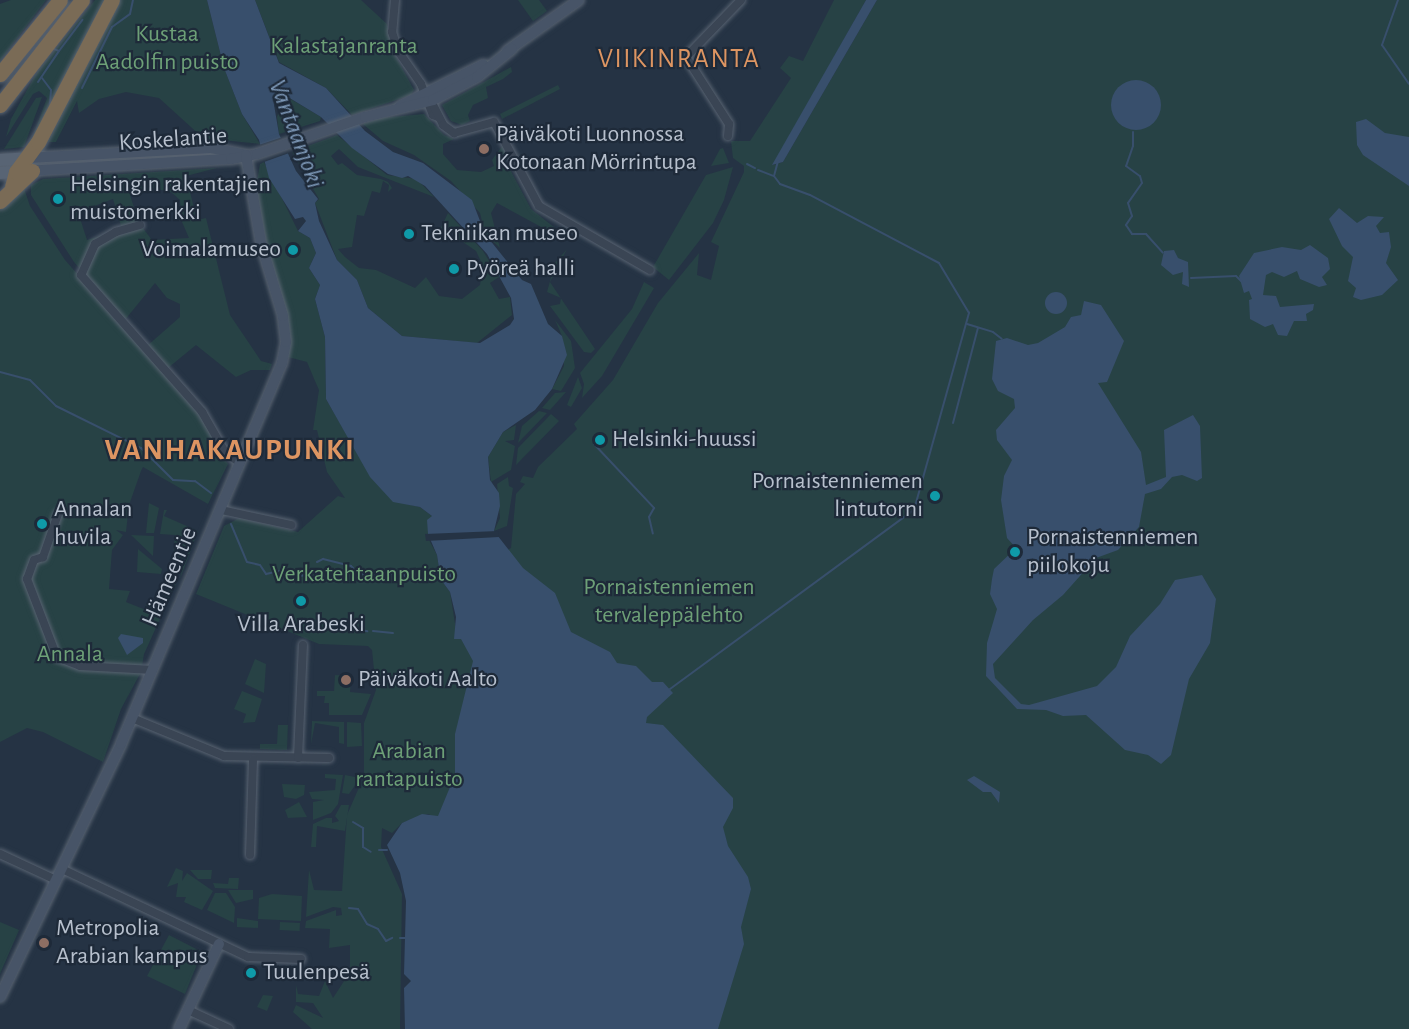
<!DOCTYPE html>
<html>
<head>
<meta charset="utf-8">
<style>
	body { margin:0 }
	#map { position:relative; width:1409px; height:1029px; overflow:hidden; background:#253344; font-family:"Alegreya Sans",sans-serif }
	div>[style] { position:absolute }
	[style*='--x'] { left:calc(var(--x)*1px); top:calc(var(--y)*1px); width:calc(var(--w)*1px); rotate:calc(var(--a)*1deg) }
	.green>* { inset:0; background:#274245; transform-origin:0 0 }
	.water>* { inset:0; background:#384f6c }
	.round { border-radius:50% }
	.pier>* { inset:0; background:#253344 }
	.stream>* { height:2px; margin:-1px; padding:0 1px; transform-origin:1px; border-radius:1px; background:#384f6c }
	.roads { filter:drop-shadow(0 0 2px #586371) drop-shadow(0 0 2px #586371) }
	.street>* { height:8px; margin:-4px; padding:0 4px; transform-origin:4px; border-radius:4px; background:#3a4554 }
	.secondary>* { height:10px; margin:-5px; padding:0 5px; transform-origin:5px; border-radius:5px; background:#475467 }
	.primary>* { height:12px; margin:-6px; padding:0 6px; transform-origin:6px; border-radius:6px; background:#586474 }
	.highway>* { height:15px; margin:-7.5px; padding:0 7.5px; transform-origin:7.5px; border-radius:7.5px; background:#7a6b56 }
	.dots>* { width:16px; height:16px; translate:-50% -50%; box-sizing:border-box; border:3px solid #1e2a39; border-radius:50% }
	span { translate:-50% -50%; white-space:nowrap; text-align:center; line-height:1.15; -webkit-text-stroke:4.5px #1e2a39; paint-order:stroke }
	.park-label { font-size:24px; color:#6da077 }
	.poi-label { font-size:24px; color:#b7c0cd }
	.left { translate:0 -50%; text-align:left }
	.right { translate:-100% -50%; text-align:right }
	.street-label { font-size:24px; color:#b7c0cd }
	.water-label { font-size:26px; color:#7c97b6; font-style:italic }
	.quarter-label { font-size:27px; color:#dd9562; letter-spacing:1.5px }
	.district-label { font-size:30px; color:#dd9562; font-weight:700; letter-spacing:1.5px }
</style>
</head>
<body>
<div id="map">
	<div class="green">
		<i style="clip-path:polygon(11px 0,46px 0,0 61px,0 4px)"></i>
		<i style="clip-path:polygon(95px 0,105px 0,31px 141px,47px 98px,39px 91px,33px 94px,6px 137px,11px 119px,37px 72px)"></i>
		<i style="clip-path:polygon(118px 0,207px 0,224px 68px,242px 114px,260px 144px,203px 138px,159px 98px,126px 92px,99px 99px,79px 113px,77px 101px,56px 142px,48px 142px)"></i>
		<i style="clip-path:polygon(255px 0,361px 0,387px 24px,393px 51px,414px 90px,411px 95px,352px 115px,326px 88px,279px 62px)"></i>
		<i style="clip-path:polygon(518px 0,539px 0,547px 11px,533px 21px)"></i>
		<i style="clip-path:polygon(834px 0,866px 0,773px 165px,783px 162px,877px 0,1409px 0,1409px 1029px,707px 1029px,607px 683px,504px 552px,511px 548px,516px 494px,525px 484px,520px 482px,523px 476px,533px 478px,538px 467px,577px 429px,574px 424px,613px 380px,658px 303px,699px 253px,697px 275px,711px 280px,719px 246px,711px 242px,744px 172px,744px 166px,733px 158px,731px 141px,750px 141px,791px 78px,780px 68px,789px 56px,803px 61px)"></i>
		<i style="clip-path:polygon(511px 67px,512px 72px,503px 79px,486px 87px,488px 98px,473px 105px,468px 115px,470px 121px,462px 125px,451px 121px,442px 105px)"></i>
		<i style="clip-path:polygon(558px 85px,560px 89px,502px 119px,500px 114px)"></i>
		<i style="clip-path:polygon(42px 97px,24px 147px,4px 149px,36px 98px)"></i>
		<i style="clip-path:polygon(289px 98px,321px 117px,320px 121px,279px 134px,277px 117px,280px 110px,290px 109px)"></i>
		<i style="clip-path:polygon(424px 114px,444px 135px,454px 139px,443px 144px,443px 154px,457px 170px,481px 172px,494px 166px,492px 160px,503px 145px,509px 158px,505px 160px,531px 209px,564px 235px,556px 235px,497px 203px,491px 213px,500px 248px,485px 234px,480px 213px,451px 181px,414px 155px,383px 141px,363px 124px,380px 118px)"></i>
		<i style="clip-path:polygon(337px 135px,387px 175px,417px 179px,434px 197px,358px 167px,339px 149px,331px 156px,338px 165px,342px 163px,357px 175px,381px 179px,388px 182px,392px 188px,388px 192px,389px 185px,383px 181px,380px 193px,372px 191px,364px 216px,357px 215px,352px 247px,338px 249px,345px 257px,359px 268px,376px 270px,415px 288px,426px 277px,439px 296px,462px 299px,480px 285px,483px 266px,476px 251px,457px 238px,452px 226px,442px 237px,436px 238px,448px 213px,483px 251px,499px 277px,490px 283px,499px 299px,510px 297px,512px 315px,477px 343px,402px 336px,368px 308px,357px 280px,337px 260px,315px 203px,319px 199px,292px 152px)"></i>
		<i style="clip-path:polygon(723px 148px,729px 163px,711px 166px,720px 149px)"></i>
		<i style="clip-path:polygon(264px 162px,298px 231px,310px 238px,316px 253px,309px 268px,320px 285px,315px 299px,325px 337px,326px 399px,371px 477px,393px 501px,420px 507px,432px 516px,429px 540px,437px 555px,439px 568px,436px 573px,450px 592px,456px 630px,476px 655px,486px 688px,441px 820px,428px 814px,402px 823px,392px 833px,382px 828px,381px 847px,402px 894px,400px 1029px,312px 1029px,293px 1012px,296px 1005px,323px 1018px,313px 1003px,296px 1002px,296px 985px,298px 994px,319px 996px,325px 981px,333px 998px,350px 972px,350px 945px,329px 948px,330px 929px,305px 928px,306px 921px,336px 910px,336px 916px,342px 915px,341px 908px,333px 907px,306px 917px,309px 870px,314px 890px,342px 891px,347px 815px,364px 776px,364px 723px,376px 690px,372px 650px,368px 646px,319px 644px,196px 594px,224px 526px,239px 518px,298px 532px,338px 496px,345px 498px,327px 472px,317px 430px,313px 430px,319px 390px,315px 381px,307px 362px,288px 357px,287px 314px,268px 250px,256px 187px,260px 164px)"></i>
		<i style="clip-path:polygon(733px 167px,724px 200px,713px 223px,669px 280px,653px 267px,706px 175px)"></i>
		<i style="clip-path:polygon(evenodd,217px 168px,186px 176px,197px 220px,206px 218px,230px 315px,261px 361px,272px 364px,270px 370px,251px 370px,236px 377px,196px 345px,168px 368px,147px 346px,180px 317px,180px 304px,167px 298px,155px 283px,124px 321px,74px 262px,31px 195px,31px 185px,43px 179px,217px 168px,152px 188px,171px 192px,180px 200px,182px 222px,189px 238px,152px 240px,139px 223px,130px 195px,152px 188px,217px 168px,113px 199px,122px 229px,87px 240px,78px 212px,113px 199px)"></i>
		<i style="clip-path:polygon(23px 185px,30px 206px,65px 260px,199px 411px,218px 445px,216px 448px,228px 464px,208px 504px,143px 467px,141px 471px,129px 505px,126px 532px,116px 530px,123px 535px,112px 550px,109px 589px,130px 591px,126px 602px,146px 610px,146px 604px,157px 605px,158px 594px,165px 596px,171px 581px,176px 584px,144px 654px,141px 672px,121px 709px,103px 762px,43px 732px,27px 728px,0 742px,0 209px)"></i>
		<i style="clip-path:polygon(567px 249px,550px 282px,595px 349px,591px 353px,584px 352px,550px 306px,560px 304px,561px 298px,547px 292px,555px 263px)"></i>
		<i style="clip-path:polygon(644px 282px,654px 288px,602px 376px,582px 398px,584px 384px,580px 373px,632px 309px)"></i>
		<i style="clip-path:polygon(555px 320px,571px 341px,575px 368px,561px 391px,552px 389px,564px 366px,562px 336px)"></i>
		<i style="clip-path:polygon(578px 377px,582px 388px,571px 407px,567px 405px)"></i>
		<i style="clip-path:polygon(566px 392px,550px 410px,542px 408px,555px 393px)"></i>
		<i style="clip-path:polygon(539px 411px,547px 413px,518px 443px,522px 426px)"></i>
		<i style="clip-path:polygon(551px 414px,559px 421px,516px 465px,518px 448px)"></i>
		<i style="clip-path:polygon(516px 425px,514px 440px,505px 441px,515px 446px,511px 470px,491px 482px,488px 457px,503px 432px)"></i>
		<i style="clip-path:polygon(508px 477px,509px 486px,513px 488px,507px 526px,494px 531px,500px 518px,497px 484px)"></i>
		<i style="clip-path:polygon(149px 503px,159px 508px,154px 533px,146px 533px)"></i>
		<i style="clip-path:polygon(164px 510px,167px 510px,164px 516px,198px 531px,180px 579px,183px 565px,173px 560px,175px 535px,160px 534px)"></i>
		<i style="clip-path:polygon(131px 535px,154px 536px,153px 556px)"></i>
		<i style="clip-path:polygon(138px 549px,162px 569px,161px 574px,137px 572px)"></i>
		<i style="clip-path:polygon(255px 659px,266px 664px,264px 693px,245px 684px)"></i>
		<i style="clip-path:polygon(335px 675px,351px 676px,350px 692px,371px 694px,362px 715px,329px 715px,329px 703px,324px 703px,325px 696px,317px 696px,317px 691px,334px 691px)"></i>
		<i style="clip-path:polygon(242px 691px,262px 699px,255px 722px,243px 723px,246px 714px,234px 709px)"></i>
		<i style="clip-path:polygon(312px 721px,344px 722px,344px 744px,339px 743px,339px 727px,315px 723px,311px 744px)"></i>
		<i style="clip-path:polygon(347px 722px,361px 723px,362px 746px,347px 747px)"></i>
		<i style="clip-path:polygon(278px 725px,288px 725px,287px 750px,260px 749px,260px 744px,277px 744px)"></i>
		<i style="clip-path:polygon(325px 774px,343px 775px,338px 804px,331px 813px,313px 820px,313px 802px,324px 800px,312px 799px,309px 792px,335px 790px,336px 779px,325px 778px)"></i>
		<i style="clip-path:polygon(345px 775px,360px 778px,349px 794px,342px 793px)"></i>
		<i style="clip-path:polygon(282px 784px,305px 785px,304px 795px,296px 799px,284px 797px)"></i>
		<i style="clip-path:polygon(299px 802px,307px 817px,288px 818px,285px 810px)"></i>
		<i style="clip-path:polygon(341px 805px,349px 805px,345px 831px,317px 826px,316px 847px,311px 847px,313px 824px,326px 818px,332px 818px,332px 823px,339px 821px,335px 816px)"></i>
		<i style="clip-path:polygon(176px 868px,183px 871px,182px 881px,187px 873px,213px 891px,202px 910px,184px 902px,186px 897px,176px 897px,178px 883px,167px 887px)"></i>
		<i style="clip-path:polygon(190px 870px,212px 870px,211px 879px,198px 879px)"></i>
		<i style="clip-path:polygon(229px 878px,239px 878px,238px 889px,215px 888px,213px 883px,228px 884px)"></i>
		<i style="clip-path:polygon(228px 890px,253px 890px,253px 899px,236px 903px)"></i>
		<i style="clip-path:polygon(215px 893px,226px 893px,235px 907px,234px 923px,207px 910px)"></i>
		<i style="clip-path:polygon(272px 894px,302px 896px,301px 921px,258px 919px,259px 898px)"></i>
		<i style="clip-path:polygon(237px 918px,258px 921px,258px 928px,237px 927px)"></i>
		<i style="clip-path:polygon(0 922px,19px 930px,0 974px)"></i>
		<i style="left:280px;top:922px;width:20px;height:8px;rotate:3deg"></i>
		<i style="clip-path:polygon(169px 935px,202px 952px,185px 994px,147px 976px)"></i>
		<i style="clip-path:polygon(263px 995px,273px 996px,267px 1011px,257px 1007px)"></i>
	</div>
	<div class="water">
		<i style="clip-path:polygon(evenodd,207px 0,255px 0,279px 63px,326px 88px,365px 131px,393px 152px,423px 163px,472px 200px,485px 234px,522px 280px,531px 284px,548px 324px,562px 336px,567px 355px,552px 389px,535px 410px,503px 432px,488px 457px,490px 480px,499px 493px,500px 506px,494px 531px,523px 568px,555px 593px,571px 632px,610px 652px,617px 663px,636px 666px,652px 682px,663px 682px,673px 693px,647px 717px,646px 723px,663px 725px,733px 798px,733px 808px,723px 827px,728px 846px,748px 877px,751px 889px,741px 927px,744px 944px,718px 1029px,405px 1029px,404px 988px,411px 981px,404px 974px,406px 901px,400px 873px,387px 845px,402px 823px,422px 814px,438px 816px,455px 775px,455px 734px,473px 661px,461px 639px,454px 639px,456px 617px,450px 592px,436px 573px,439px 568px,437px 555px,428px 534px,427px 520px,432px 516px,420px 507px,393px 502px,370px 477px,326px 399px,325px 337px,315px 299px,320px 285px,309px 268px,316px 253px,310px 238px,298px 231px,306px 221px,303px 217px,295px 219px,269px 178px,259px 140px,242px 114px,224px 68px,207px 0,278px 91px,321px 117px,352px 148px,388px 174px,402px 178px,408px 176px,425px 186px,487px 254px,511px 298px,514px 319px,510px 325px,480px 343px,402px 336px,368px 308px,357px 280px,337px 260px,319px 221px,315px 203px,318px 199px,296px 171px,279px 134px,273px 99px,278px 91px)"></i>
		<i style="clip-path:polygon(866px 0,877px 0,783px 162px,772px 165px)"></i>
		<i class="round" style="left:1111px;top:80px;width:50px;height:50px"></i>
		<i style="clip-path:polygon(1366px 119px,1385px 133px,1409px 137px,1409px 186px,1363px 155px,1357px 145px,1356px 122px)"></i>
		<i style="clip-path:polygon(1339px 208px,1357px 223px,1368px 216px,1384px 217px,1376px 226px,1380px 233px,1389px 232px,1391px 247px,1386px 263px,1398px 280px,1382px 295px,1361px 300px,1353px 297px,1356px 288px,1348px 281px,1353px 257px,1342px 246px,1329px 219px)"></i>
		<i style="clip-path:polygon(1310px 245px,1328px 258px,1330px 269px,1322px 277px,1327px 285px,1319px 287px,1300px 279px,1297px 271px,1284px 277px,1272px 272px,1266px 275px,1263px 295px,1276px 296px,1280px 307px,1314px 304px,1313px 310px,1306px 314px,1307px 321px,1294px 321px,1287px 336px,1278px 335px,1273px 324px,1265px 327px,1250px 319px,1249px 300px,1252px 299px,1249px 291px,1244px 293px,1239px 276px,1254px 253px,1282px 247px,1301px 250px)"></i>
		<i style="clip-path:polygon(1174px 250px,1178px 258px,1188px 262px,1189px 287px,1182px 284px,1183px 272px,1173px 275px,1161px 265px,1164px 251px)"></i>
		<i class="round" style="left:1045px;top:292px;width:22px;height:22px"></i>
		<i style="clip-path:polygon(1084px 301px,1101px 305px,1124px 341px,1107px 382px,1098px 383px,1141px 452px,1146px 485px,1166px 477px,1164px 430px,1193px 415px,1200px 426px,1202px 478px,1197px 481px,1182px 475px,1172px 477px,1161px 489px,1145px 494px,1139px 527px,1118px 550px,1096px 558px,1063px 595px,1033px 620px,993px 664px,995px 678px,1021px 704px,1029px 705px,1097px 686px,1116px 667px,1130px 636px,1160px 604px,1175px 580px,1202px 575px,1216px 599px,1210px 643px,1189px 679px,1171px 755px,1161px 764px,1148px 755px,1125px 750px,1086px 715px,1063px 716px,1046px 710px,1017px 709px,986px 676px,987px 643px,997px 609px,990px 594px,992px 579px,994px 569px,1016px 548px,1007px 538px,1001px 500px,1004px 476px,1012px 460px,997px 440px,996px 430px,1015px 408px,1014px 399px,998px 391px,992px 379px,996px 341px,1007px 338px,1028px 345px,1038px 343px,1065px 327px,1071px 317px,1081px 315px)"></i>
		<i style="clip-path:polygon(121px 634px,143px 638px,143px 643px,127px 655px,118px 638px)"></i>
		<i style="clip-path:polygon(974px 776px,1000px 792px,999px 803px,991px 792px,983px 792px,967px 780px)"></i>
	</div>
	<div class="pier">
		<i style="clip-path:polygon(283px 137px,292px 152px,264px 162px,259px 145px)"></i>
		<i style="clip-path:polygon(498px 531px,499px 537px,426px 541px,425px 534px)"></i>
	</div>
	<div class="stream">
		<i style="--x:1398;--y:0;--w:48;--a:109.6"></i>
		<i style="--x:1382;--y:45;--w:47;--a:55.3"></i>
		<i style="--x:59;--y:51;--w:39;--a:-53"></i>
		<i style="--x:42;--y:78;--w:15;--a:53"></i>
		<i style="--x:51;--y:90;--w:15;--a:94"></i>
		<i style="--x:38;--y:82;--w:37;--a:-56"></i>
		<i style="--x:59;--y:51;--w:5;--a:-158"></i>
		<i style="--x:82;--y:88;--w:68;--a:-63.8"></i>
		<i style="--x:112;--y:27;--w:22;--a:-36"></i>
		<i style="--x:130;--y:14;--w:14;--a:-78"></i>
		<i style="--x:1133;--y:132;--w:14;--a:90"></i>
		<i style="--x:1133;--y:146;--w:21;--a:109"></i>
		<i style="--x:1126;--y:166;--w:17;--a:36"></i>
		<i style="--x:1140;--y:176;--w:7;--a:74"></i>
		<i style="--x:1142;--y:183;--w:24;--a:125"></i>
		<i style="--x:1128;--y:203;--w:14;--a:73"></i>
		<i style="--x:1132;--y:216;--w:11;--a:124"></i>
		<i style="--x:1126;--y:225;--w:11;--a:56"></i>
		<i style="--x:1132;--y:234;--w:14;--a:0"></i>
		<i style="--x:1146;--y:234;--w:25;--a:48"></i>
		<i style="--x:747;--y:164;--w:9;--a:27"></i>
		<i style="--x:758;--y:170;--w:17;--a:21"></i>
		<i style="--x:1191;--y:278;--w:45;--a:-2.5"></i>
		<i style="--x:1236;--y:276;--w:8;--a:45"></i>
		<i style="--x:967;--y:324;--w:27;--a:17"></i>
		<i style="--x:993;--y:332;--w:11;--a:38"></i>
		<i style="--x:0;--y:372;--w:31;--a:15"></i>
		<i style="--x:30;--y:380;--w:37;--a:45"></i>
		<i style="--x:56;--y:406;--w:95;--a:26.3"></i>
		<i style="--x:141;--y:448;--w:45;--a:45"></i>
		<i style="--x:173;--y:480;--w:22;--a:3"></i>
		<i style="--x:195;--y:481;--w:20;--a:37"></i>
		<i style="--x:953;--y:423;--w:98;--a:-75.3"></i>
		<i style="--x:594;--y:444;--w:88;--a:46.8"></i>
		<i style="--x:654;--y:508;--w:10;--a:119"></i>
		<i style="--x:649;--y:517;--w:17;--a:77"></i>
		<i style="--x:231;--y:524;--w:41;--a:67.2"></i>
		<i style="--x:247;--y:562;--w:13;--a:13"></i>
		<i style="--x:260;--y:565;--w:11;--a:56"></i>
		<i style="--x:266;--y:574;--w:18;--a:-13"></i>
		<i style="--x:284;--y:570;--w:18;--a:19"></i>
		<i style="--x:301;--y:576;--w:10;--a:-17"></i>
		<i style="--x:317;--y:562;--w:7;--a:-27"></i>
		<i style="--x:323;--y:559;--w:29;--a:14"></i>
		<i style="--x:351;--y:566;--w:10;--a:45"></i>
		<i style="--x:358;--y:573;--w:13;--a:9"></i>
		<i style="--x:371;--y:575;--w:31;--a:-4"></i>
		<i style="--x:402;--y:573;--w:10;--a:45"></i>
		<i style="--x:409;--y:580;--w:28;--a:-15"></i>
		<i style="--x:335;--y:625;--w:33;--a:11"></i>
		<i style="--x:373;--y:631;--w:20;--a:6"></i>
		<i style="--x:670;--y:689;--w:303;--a:-36.3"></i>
		<i style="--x:914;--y:510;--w:205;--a:-74.4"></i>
		<i style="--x:969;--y:313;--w:58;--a:-121"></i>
		<i style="--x:939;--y:263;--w:146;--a:-152.2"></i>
		<i style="--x:810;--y:195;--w:32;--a:-160"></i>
		<i style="--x:780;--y:184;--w:10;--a:-127"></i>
		<i style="--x:774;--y:176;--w:16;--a:-75"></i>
		<i style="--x:353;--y:822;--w:12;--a:31"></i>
		<i style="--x:363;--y:828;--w:19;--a:90"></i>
		<i style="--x:363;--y:847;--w:9;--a:32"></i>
		<i style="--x:379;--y:850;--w:8;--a:0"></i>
		<i style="--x:349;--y:908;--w:9;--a:6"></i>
		<i style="--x:358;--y:909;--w:17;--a:59"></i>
		<i style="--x:367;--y:924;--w:12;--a:24"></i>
		<i style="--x:378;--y:929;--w:14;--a:56"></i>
		<i style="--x:386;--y:941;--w:7;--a:-27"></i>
		<i style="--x:400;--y:938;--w:6;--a:0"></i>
	</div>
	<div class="roads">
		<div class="street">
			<i style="--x:395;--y:0;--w:32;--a:95"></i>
			<i style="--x:392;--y:32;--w:20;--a:72"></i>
			<i style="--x:398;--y:51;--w:40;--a:55.1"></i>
			<i style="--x:421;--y:84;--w:33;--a:69"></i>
			<i style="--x:433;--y:115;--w:5;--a:22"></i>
			<i style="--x:429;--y:97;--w:31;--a:63"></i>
			<i style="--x:443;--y:125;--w:14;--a:36"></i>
			<i style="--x:454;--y:133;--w:41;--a:-15.4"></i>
			<i style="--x:494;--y:122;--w:95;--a:61.8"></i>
			<i style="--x:539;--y:206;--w:128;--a:30"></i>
			<i style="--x:728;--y:136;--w:12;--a:-85"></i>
			<i style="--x:729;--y:124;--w:80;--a:-122.7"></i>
			<i style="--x:686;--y:57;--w:79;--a:-46"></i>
			<i style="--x:140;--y:225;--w:25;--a:164"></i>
			<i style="--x:116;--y:232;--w:24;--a:150"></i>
			<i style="--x:95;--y:244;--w:34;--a:114"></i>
			<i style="--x:81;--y:275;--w:183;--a:48.5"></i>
			<i style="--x:202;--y:412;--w:46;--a:60.1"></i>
			<i style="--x:225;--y:452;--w:19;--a:36"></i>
			<i style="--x:221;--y:510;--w:72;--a:12.1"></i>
			<i style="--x:58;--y:514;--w:46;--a:109.2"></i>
			<i style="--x:43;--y:557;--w:9;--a:162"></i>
			<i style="--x:34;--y:560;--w:20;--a:110"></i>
			<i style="--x:27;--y:579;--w:84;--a:69"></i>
			<i style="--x:57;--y:657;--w:25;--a:21"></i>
			<i style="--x:80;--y:666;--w:73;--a:3.1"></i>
			<i style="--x:132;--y:718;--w:100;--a:22.4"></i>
			<i style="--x:224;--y:756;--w:105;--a:1.1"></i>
			<i style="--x:298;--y:758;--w:113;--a:-87.5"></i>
			<i style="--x:0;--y:854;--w:62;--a:24.9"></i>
			<i style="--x:250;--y:855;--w:97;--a:-88.2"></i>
			<i style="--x:62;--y:869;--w:206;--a:25.3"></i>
			<i style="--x:248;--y:957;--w:53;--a:2.2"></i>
			<i style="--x:188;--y:1010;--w:45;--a:24.9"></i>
		</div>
		<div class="secondary">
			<i style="--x:507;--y:51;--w:88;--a:-35.3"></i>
			<i style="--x:400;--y:106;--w:93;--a:-26.3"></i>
			<i style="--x:27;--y:158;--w:184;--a:-3.1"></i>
			<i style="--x:211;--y:148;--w:36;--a:11"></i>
			<i style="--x:26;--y:171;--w:205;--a:-3.4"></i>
			<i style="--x:231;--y:159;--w:26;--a:-11"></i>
			<i style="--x:257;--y:154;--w:114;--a:-18.9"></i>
			<i style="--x:365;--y:117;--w:70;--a:-14"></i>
			<i style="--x:433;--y:100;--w:50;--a:-27.6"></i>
			<i style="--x:477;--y:77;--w:45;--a:-38.7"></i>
			<i style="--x:0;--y:997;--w:280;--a:-64.4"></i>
			<i style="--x:121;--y:744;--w:414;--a:-67.1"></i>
			<i style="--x:282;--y:363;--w:21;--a:-79"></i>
			<i style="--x:286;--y:342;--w:26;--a:-97"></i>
			<i style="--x:283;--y:316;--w:76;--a:-106.8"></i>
			<i style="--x:261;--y:243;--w:89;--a:-99.7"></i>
			<i style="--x:179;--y:1029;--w:94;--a:-64.8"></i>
		</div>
		<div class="primary">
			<i style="--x:0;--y:160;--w:27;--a:-4"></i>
			<i style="--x:0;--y:173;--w:16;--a:-4"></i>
		</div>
		<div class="highway">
			<i style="--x:0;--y:74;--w:95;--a:-51"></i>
			<i style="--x:0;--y:105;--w:133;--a:-52"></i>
			<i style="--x:12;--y:187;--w:16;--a:-75"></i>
			<i style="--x:16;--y:172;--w:37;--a:-54"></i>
			<i style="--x:38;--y:142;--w:160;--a:-62.5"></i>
			<i style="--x:0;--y:201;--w:44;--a:-43.2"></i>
		</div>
	</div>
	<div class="dots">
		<i style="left:484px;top:149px;background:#8d6e63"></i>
		<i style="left:58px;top:199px;background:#0f9aa8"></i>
		<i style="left:409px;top:234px;background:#0f9aa8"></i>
		<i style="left:293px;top:250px;background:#0f9aa8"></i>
		<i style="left:454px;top:269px;background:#0f9aa8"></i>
		<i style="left:600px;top:440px;background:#0f9aa8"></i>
		<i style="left:935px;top:496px;background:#0f9aa8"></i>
		<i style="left:42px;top:524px;background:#0f9aa8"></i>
		<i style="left:1015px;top:552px;background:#0f9aa8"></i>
		<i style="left:301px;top:601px;background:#0f9aa8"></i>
		<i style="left:346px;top:680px;background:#8d6e63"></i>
		<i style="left:44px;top:943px;background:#8d6e63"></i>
		<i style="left:251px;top:973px;background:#0f9aa8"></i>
	</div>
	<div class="park-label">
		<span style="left:167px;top:49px">Kustaa<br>Aadolfin puisto</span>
		<span style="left:344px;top:47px">Kalastajanranta</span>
		<span style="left:364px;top:575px">Verkatehtaanpuisto</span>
		<span style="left:669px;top:602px">Pornaistenniemen<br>tervaleppälehto</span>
		<span style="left:70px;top:655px">Annala</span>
		<span style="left:409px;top:766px">Arabian<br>rantapuisto</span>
	</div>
	<div class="poi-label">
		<span class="left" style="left:496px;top:149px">Päiväkoti Luonnossa<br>Kotonaan Mörrintupa</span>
		<span class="left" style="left:70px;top:199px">Helsingin rakentajien<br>muistomerkki</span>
		<span class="left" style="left:421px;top:234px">Tekniikan museo</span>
		<span class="right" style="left:281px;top:250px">Voimalamuseo</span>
		<span class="left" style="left:466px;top:269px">Pyöreä halli</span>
		<span class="left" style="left:612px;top:440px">Helsinki-huussi</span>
		<span class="right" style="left:923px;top:496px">Pornaistenniemen<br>lintutorni</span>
		<span class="left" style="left:54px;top:524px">Annalan<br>huvila</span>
		<span class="left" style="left:1027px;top:552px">Pornaistenniemen<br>piilokoju</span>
		<span style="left:301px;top:625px">Villa Arabeski</span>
		<span class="left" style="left:358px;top:680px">Päiväkoti Aalto</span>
		<span class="left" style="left:56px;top:943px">Metropolia<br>Arabian kampus</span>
		<span class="left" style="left:263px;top:973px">Tuulenpesä</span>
	</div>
	<div class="street-label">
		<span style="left:173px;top:140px;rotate:-4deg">Koskelantie</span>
		<span style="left:170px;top:577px;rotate:-67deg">Hämeentie</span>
	</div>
	<div class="water-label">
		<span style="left:296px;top:134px;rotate:69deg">Vantaanjoki</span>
	</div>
	<div class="quarter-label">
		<span style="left:679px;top:59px">VIIKINRANTA</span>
	</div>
	<div class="district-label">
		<span style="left:230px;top:450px">VANHAKAUPUNKI</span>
	</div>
</div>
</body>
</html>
